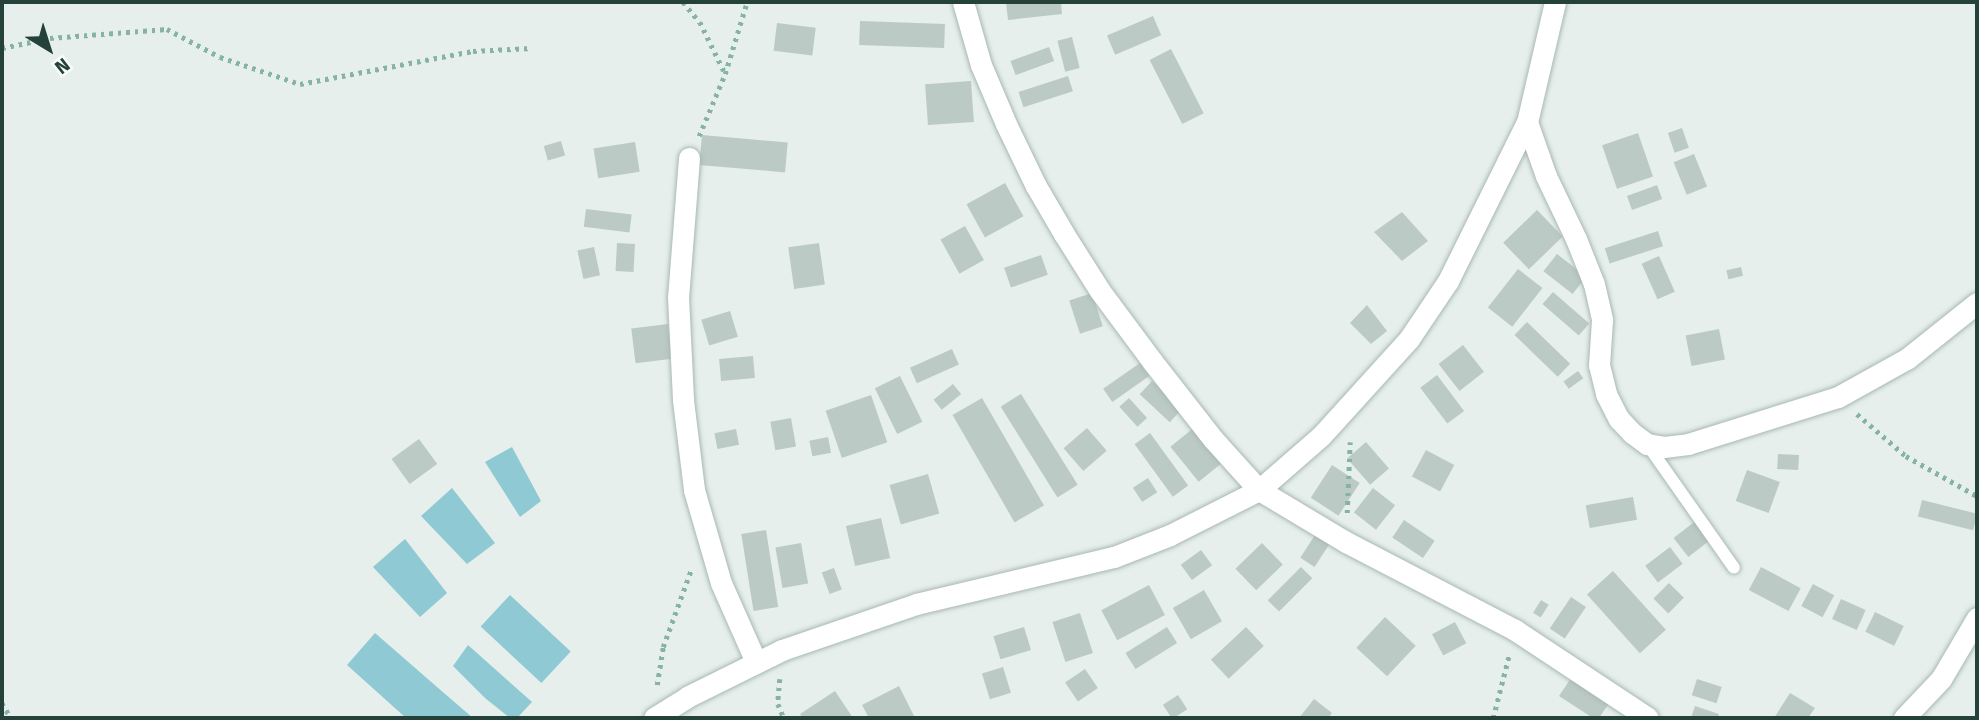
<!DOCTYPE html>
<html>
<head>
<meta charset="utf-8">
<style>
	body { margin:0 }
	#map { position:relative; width:1979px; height:720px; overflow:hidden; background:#e6efeb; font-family:"Fira Sans",sans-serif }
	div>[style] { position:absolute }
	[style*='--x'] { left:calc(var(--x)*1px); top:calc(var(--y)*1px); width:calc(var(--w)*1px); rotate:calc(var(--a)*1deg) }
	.water>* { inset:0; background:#8ec9d4; transform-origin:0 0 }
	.building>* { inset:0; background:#bbcac4; transform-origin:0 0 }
	.path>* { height:4.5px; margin-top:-2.25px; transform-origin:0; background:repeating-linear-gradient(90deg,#86b3a5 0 3.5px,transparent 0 8.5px) }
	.roads { filter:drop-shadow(0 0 2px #a8b8b2) drop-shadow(0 0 2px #a8b8b2) }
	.lane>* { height:12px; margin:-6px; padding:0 6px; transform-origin:6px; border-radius:6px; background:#fff }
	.street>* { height:21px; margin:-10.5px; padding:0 10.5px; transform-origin:10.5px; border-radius:10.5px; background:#fff }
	span { translate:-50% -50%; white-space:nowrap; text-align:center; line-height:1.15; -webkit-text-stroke:7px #f7fbf9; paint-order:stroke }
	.frame { position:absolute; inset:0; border:4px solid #24423a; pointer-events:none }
	.north { position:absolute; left:14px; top:14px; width:70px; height:70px; -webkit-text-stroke:5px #f7fbf9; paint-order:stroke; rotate:142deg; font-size:19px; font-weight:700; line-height:28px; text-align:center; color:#24423a }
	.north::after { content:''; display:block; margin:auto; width:24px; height:32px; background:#24423a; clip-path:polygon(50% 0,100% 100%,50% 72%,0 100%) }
</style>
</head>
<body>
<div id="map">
	<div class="water">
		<i style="clip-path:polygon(512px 447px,541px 501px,520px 517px,485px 462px)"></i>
		<i style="clip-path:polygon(452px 488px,495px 543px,467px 564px,421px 516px)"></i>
		<i style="clip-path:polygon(405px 539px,447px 593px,420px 617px,373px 567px)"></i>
		<i style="left:510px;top:595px;width:83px;height:43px;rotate:43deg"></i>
		<i style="clip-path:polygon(375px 633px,437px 687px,473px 718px,406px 718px,347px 665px)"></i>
		<i style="clip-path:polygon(468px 645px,532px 702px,517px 718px,510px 718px,485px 698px,453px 666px)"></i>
	</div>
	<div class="building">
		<i style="clip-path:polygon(1006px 2px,1061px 2px,1062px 14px,1008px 20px)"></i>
		<i style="left:1153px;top:16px;width:21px;height:50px;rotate:67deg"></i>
		<i style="left:860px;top:21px;width:85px;height:24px;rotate:2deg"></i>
		<i style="left:777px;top:23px;width:39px;height:28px;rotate:7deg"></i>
		<i style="left:1072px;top:37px;width:32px;height:15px;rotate:76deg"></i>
		<i style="left:1049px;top:47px;width:15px;height:41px;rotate:70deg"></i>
		<i style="left:1171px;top:49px;width:72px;height:24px;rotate:63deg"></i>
		<i style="left:1068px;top:76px;width:16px;height:52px;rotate:72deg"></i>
		<i style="left:971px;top:81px;width:41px;height:46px;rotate:86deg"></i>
		<i style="left:1682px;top:128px;width:21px;height:15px;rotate:71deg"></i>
		<i style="left:1638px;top:133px;width:46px;height:38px;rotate:71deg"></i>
		<i style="left:702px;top:135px;width:86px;height:30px;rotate:5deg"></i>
		<i style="left:561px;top:141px;width:15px;height:18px;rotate:74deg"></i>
		<i style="left:635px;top:142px;width:30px;height:42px;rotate:81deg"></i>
		<i style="left:1694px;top:154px;width:35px;height:22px;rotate:68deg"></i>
		<i style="left:1005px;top:183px;width:38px;height:44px;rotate:61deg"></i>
		<i style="left:1657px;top:185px;width:15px;height:32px;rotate:70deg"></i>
		<i style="left:586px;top:209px;width:46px;height:18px;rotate:7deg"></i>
		<i style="left:1537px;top:210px;width:37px;height:47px;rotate:46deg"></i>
		<i style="clip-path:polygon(1402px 212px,1428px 241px,1402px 261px,1374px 232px)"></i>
		<i style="left:965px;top:226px;width:39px;height:28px;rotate:61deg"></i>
		<i style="left:1658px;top:231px;width:16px;height:56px;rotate:72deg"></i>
		<i style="left:617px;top:243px;width:18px;height:28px;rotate:3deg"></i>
		<i style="left:819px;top:243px;width:42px;height:31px;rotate:82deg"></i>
		<i style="left:594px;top:247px;width:29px;height:17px;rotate:78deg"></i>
		<i style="left:1557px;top:254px;width:37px;height:22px;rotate:38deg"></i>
		<i style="left:1041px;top:255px;width:21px;height:39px;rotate:71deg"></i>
		<i style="left:1659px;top:256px;width:39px;height:19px;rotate:66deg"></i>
		<i style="left:1741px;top:267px;width:9px;height:15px;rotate:77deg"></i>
		<i style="left:1518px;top:269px;width:31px;height:49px;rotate:38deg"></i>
		<i style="left:1553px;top:292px;width:48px;height:16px;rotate:41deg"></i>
		<i style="left:1092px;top:293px;width:35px;height:24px;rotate:72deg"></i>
		<i style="clip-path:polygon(1367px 305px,1387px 331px,1371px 344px,1350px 323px)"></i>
		<i style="left:730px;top:311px;width:27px;height:30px;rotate:73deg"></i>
		<i style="left:1527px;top:322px;width:60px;height:18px;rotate:44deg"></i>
		<i style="left:668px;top:324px;width:35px;height:37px;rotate:83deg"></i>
		<i style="left:1719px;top:329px;width:31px;height:34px;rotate:79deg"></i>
		<i style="left:1463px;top:345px;width:34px;height:31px;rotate:52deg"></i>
		<i style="left:952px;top:349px;width:17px;height:46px;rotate:66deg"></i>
		<i style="left:753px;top:356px;width:22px;height:34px;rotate:85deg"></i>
		<i style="left:1140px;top:363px;width:16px;height:45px;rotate:55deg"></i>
		<i style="left:1578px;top:371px;width:9px;height:18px;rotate:54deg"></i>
		<i style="left:1437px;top:375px;width:45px;height:21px;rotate:53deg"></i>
		<i style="left:900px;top:376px;width:51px;height:28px;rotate:64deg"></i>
		<i style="left:1152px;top:381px;width:41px;height:18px;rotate:43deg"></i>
		<i style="left:953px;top:384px;width:13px;height:25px;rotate:51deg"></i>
		<i style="left:1021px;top:394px;width:107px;height:24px;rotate:58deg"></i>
		<i style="left:871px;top:395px;width:50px;height:48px;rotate:71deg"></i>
		<i style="left:982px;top:398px;width:124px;height:34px;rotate:60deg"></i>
		<i style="left:1129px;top:398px;width:27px;height:13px;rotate:48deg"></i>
		<i style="left:791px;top:418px;width:29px;height:21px;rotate:80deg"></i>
		<i style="left:1196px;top:426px;width:45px;height:33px;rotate:51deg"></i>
		<i style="left:1087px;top:428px;width:30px;height:31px;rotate:49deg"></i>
		<i style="left:736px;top:429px;width:16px;height:22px;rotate:79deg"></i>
		<i style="left:1150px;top:433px;width:65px;height:19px;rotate:54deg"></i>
		<i style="left:828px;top:437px;width:16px;height:19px;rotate:79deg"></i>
		<i style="left:419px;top:439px;width:31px;height:34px;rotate:54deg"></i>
		<i style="left:1366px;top:442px;width:35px;height:25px;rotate:49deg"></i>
		<i style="left:1426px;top:450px;width:32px;height:30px;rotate:28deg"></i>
		<i style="left:1778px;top:454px;width:21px;height:15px;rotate:3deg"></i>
		<i style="left:1332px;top:465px;width:33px;height:39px;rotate:33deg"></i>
		<i style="left:1747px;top:470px;width:35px;height:33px;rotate:20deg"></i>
		<i style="left:928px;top:474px;width:41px;height:40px;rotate:74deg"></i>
		<i style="left:1148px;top:478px;width:17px;height:18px;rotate:57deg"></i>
		<i style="left:1373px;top:488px;width:28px;height:31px;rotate:38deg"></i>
		<i style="left:1633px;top:497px;width:23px;height:48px;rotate:80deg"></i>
		<i style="left:1922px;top:500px;width:57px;height:17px;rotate:14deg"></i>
		<i style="left:881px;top:518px;width:41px;height:36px;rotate:77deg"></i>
		<i style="left:1698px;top:519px;width:24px;height:31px;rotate:52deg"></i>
		<i style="left:1404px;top:520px;width:37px;height:21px;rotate:34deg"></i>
		<i style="left:766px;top:530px;width:78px;height:25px;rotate:81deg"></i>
		<i style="left:1315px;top:535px;width:17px;height:27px;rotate:33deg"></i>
		<i style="left:801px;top:543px;width:41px;height:26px;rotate:80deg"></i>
		<i style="left:1262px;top:543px;width:30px;height:37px;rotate:46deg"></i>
		<i style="left:1670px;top:547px;width:21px;height:31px;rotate:53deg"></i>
		<i style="left:1201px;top:550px;width:19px;height:25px;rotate:54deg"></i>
		<i style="left:1301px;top:567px;width:16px;height:47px;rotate:45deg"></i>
		<i style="left:1761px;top:567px;width:45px;height:26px;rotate:28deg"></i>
		<i style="left:834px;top:568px;width:23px;height:13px;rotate:70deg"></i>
		<i style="left:1613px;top:571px;width:79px;height:35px;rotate:48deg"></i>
		<i style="left:1669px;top:583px;width:21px;height:22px;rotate:45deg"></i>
		<i style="left:1813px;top:584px;width:24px;height:25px;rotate:28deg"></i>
		<i style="left:1149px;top:585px;width:34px;height:54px;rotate:62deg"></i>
		<i style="left:1204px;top:590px;width:36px;height:36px;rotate:60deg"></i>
		<i style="left:1571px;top:597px;width:18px;height:38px;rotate:34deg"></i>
		<i style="left:1841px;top:599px;width:27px;height:22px;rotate:24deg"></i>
		<i style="left:1541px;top:600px;width:9px;height:15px;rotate:32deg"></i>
		<i style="left:1875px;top:612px;width:32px;height:22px;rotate:26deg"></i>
		<i style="left:1080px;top:613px;width:42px;height:29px;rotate:72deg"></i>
		<i style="left:1385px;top:617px;width:42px;height:42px;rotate:43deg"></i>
		<i style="left:1455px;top:622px;width:24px;height:26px;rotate:62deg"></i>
		<i style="left:1024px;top:627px;width:24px;height:32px;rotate:73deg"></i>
		<i style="left:1167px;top:627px;width:19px;height:49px;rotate:58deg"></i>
		<i style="left:1246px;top:627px;width:26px;height:48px;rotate:47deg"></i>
		<i style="left:1003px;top:667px;width:27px;height:22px;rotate:73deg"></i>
		<i style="left:1085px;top:669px;width:23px;height:24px;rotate:56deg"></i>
		<i style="clip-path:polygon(1571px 678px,1610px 702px,1599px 718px,1593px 718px,1559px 696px)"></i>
		<i style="left:1697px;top:679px;width:26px;height:17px;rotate:18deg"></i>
		<i style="clip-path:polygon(899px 686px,915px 718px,869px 718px,862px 705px)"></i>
		<i style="clip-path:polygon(835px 691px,853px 718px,803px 718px,800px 714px)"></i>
		<i style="clip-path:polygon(1790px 693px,1815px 708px,1808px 718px,1774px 718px)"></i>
		<i style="left:1178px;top:695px;width:17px;height:18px;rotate:57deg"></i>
		<i style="clip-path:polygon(1314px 699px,1332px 713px,1328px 718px,1299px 718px)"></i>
		<i style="clip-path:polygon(1695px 706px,1719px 714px,1718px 718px,1691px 718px)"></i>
	</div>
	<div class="path">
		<i style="--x:683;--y:2;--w:26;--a:50"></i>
		<i style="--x:700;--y:22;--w:57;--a:63.9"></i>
		<i style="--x:2;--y:48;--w:49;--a:-11.8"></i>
		<i style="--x:50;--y:38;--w:117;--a:-4.4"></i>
		<i style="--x:167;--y:29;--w:60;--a:27.8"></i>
		<i style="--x:220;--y:57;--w:84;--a:18.6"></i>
		<i style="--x:300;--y:84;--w:176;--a:-10.8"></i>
		<i style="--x:473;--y:51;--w:58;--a:-3"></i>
		<i style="--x:699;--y:136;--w:67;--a:-67.2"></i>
		<i style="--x:725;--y:74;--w:75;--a:-73"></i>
		<i style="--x:1857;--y:414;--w:65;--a:40.6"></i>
		<i style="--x:1906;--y:456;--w:81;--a:29.4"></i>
		<i style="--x:1347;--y:513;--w:71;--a:-87.6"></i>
		<i style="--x:780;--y:679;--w:25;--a:95"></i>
		<i style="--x:778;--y:704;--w:15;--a:67"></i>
		<i style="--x:657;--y:685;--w:38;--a:-81"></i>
		<i style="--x:663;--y:647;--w:82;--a:-70"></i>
		<i style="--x:2;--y:703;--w:17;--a:59"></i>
		<i style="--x:1493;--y:718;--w:65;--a:-75.7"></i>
	</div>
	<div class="roads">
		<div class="lane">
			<i style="--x:1647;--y:444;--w:151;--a:54.9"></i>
		</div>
		<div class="street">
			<i style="--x:963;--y:2;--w:66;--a:74.1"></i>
			<i style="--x:981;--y:65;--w:64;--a:67"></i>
			<i style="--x:1006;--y:124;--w:69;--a:64.2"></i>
			<i style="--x:1036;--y:186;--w:56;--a:59.7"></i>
			<i style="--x:1064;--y:234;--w:67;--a:57.7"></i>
			<i style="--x:1100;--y:291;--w:87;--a:53.4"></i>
			<i style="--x:1152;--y:361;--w:99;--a:52"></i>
			<i style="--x:1213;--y:439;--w:69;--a:48"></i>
			<i style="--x:1259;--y:490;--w:101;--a:30.9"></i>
			<i style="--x:1346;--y:542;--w:191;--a:27.5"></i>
			<i style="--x:1515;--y:630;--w:159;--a:33.5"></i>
			<i style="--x:1555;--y:2;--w:123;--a:103.1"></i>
			<i style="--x:1527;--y:122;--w:57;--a:70.6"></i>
			<i style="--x:1546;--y:176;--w:70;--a:64.5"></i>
			<i style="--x:1576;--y:239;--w:48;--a:68.2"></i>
			<i style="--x:1594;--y:284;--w:37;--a:77"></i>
			<i style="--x:1602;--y:320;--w:45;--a:93.8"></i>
			<i style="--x:1599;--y:365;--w:30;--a:76"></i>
			<i style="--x:1606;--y:394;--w:28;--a:63"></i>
			<i style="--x:1619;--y:419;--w:19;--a:47"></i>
			<i style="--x:1632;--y:433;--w:19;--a:36"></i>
			<i style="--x:1647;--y:444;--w:17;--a:10"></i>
			<i style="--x:1664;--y:447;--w:24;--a:-7"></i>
			<i style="--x:1688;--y:444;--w:157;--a:-17.4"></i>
			<i style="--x:1838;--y:397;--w:80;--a:-29.1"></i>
			<i style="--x:1908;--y:358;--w:88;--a:-38.6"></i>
			<i style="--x:689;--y:158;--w:139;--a:94.5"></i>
			<i style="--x:678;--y:297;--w:103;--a:87.2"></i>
			<i style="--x:683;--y:400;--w:91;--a:83"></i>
			<i style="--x:694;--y:490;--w:97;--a:73.8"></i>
			<i style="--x:721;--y:583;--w:86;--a:66.1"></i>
			<i style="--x:654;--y:718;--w:39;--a:-32"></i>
			<i style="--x:687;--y:697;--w:106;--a:-26.3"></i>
			<i style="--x:782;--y:650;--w:142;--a:-18.9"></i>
			<i style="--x:916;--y:604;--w:204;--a:-13.4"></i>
			<i style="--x:1114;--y:557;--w:60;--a:-21.4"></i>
			<i style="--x:1170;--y:535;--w:100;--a:-26.8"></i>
			<i style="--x:1259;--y:490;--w:82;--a:-41.1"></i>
			<i style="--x:1321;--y:436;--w:131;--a:-47.8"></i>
			<i style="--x:1409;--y:339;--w:70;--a:-56.1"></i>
			<i style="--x:1448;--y:281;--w:178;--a:-63.6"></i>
			<i style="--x:1904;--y:718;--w:54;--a:-46.5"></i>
			<i style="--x:1941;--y:679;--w:71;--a:-59.5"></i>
		</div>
	</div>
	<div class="frame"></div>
	<div class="north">N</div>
</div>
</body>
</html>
